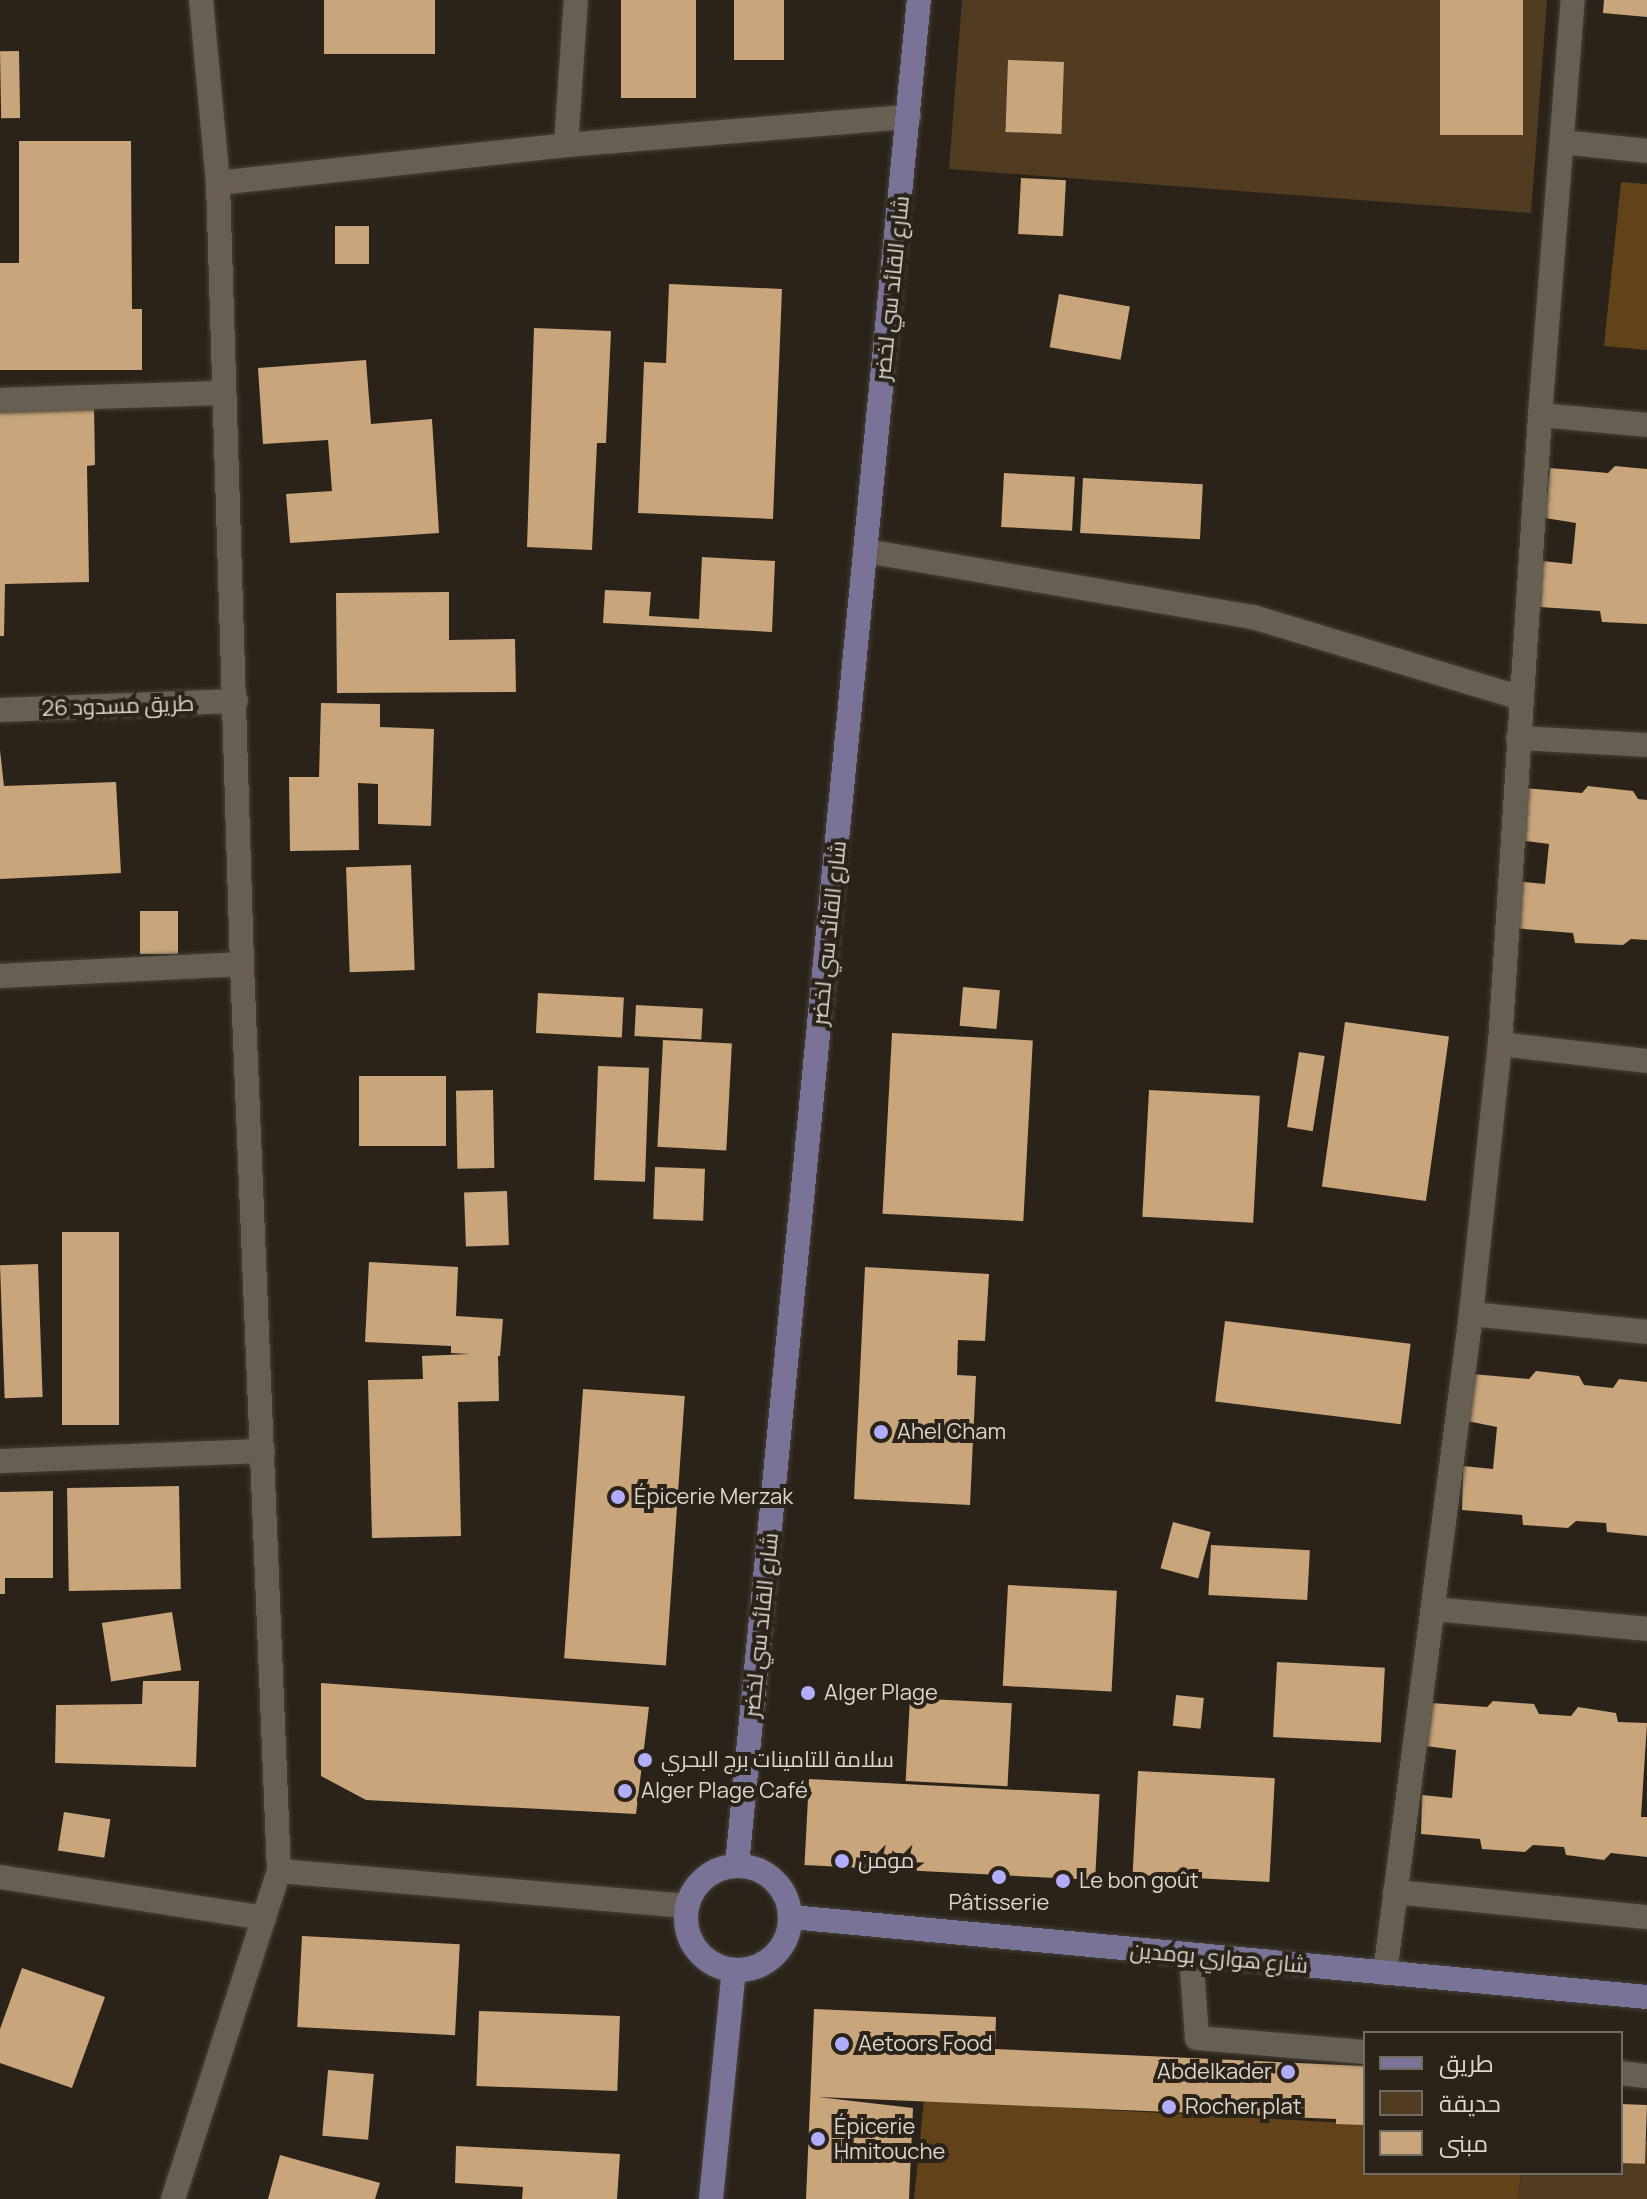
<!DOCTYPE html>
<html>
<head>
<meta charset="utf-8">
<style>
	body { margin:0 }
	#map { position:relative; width:1647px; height:2199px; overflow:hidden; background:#2b2319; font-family:Manrope,Cairo,sans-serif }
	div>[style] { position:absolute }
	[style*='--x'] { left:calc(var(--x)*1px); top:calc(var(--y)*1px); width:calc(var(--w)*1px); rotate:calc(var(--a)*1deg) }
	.green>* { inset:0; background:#513c22 }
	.forest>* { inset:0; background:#624319 }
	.building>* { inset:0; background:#c8a57a; transform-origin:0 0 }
	.roads { filter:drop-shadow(0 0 2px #474139) drop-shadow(0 0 2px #474139) }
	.minor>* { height:24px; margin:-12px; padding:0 12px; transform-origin:12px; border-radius:12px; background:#685f53 }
	.major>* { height:24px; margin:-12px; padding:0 12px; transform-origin:12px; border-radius:12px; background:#797398 }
	.major>.ring { margin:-12px; padding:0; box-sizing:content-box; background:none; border:24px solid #797398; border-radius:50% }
	.dots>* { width:22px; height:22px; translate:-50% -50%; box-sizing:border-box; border:4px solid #2b2319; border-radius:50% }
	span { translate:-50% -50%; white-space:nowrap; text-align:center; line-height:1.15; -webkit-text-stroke:8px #2b2319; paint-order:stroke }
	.street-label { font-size:22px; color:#dbd6cf }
	.poi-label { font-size:22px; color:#dbd6cf }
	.left { translate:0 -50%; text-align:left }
	.right { translate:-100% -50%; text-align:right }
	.legend { position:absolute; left:1363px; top:2031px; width:260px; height:144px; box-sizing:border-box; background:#2b2319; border:2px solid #716b62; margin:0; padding:10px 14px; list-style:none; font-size:24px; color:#dbd6cf }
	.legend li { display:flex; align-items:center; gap:16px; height:40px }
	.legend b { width:40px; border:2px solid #716b62 }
</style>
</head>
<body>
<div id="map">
	<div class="green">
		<i style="clip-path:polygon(962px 0,1547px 0,1531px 213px,949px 169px)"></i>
		<i style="clip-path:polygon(1621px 2139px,1647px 2141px,1647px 2199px,1518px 2199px,1521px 2173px,1621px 2173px)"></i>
	</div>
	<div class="forest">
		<i style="clip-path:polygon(1621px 182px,1647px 184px,1647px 350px,1604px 346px)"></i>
		<i style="clip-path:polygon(924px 2100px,1365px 2124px,1365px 2173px,1521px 2173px,1518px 2199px,914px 2199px)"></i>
	</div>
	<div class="building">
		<i style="left:324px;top:0;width:111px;height:54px"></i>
		<i style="left:621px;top:0;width:75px;height:98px"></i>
		<i style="left:734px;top:0;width:50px;height:60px"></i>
		<i style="left:1440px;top:0;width:83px;height:135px"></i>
		<i style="clip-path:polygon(1604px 0,1647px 0,1647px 17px,1603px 13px)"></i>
		<i style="left:19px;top:51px;width:67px;height:19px;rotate:89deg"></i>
		<i style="left:1008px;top:60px;width:56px;height:72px;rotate:2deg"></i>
		<i style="clip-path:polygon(19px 141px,131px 141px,132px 309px,142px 309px,142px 370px,0 370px,0 263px,19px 263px)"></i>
		<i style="left:1021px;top:178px;width:45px;height:56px;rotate:3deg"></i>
		<i style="left:369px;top:226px;width:38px;height:34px;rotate:90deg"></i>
		<i style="clip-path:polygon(669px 284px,782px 289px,773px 519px,638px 513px,644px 362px,666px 363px)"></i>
		<i style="left:1059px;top:294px;width:72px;height:54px;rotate:10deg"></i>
		<i style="clip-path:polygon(534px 328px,611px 331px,606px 443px,597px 443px,592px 550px,527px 547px)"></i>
		<i style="clip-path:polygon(366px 360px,371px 424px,432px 419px,439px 533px,290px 543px,286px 494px,332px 491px,328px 440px,263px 444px,258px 368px)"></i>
		<i style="clip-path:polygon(94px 404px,95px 465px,87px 466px,89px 582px,5px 584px,4px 636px,0 636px,0 405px)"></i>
		<i style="clip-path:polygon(1615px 466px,1647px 469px,1647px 624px,1602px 622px,1600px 611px,1540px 607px,1542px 561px,1572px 564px,1576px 523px,1545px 518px,1550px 468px,1608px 473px)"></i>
		<i style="left:1004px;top:473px;width:71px;height:54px;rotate:3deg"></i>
		<i style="left:1083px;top:478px;width:120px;height:55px;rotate:3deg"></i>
		<i style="clip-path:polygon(702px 557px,775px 561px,772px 632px,603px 623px,605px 590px,651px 592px,649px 616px,699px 619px)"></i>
		<i style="clip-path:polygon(449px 592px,449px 640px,515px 639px,516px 692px,337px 693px,336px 593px)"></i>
		<i style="clip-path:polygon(321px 703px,380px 704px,380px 727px,434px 729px,431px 826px,378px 824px,378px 784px,358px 783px,359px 850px,290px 851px,289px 777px,319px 777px)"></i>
		<i style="clip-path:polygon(0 750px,4px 786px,116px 782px,121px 873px,0 879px)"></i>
		<i style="clip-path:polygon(1588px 786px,1633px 791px,1638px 799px,1647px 800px,1647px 940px,1631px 939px,1623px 945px,1575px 943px,1573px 933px,1513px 928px,1515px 881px,1545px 884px,1549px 844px,1519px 840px,1524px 788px,1582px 793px)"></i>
		<i style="left:411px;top:865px;width:105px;height:65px;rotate:88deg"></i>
		<i style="left:140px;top:911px;width:38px;height:43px"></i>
		<i style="left:963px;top:987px;width:37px;height:39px;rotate:5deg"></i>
		<i style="left:538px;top:993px;width:86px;height:40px;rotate:3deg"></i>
		<i style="left:636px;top:1005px;width:67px;height:31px;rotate:3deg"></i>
		<i style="left:1345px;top:1022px;width:105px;height:166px;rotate:8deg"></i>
		<i style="left:892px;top:1033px;width:141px;height:181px;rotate:3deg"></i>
		<i style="left:663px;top:1040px;width:69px;height:107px;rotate:3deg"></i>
		<i style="left:1299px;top:1052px;width:26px;height:76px;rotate:9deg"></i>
		<i style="left:598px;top:1066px;width:51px;height:114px;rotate:2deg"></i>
		<i style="left:446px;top:1076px;width:70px;height:87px;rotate:90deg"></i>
		<i style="left:493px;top:1090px;width:78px;height:37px;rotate:89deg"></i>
		<i style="left:1149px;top:1090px;width:111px;height:127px;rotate:3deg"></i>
		<i style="left:655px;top:1167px;width:50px;height:52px;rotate:2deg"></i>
		<i style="left:507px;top:1191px;width:54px;height:43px;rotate:88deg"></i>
		<i style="left:62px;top:1232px;width:57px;height:193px"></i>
		<i style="clip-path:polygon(369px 1262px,458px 1267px,456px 1316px,503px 1319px,500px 1356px,498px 1356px,499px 1401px,458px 1402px,461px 1536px,372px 1538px,368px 1380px,423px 1379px,422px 1356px,470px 1354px,451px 1353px,451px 1346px,365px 1342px)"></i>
		<i style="left:38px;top:1264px;width:133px;height:38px;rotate:88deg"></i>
		<i style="clip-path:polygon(865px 1267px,989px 1274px,985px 1341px,958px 1340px,957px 1375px,976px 1376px,970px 1505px,854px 1499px)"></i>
		<i style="left:1225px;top:1321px;width:187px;height:81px;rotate:7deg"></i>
		<i style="clip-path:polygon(1536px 1371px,1579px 1376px,1584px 1385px,1613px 1388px,1619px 1379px,1647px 1382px,1647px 1536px,1607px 1532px,1606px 1523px,1576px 1521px,1568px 1528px,1523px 1525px,1522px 1515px,1462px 1510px,1463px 1466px,1493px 1469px,1497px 1427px,1467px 1421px,1472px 1374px,1529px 1379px)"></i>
		<i style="left:583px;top:1389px;width:102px;height:270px;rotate:4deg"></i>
		<i style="left:179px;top:1486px;width:103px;height:112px;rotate:89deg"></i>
		<i style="clip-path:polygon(53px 1491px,53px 1578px,5px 1578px,5px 1594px,0 1594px,0 1492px)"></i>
		<i style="left:1173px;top:1522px;width:39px;height:48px;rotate:15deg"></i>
		<i style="left:1211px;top:1545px;width:99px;height:50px;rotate:3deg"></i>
		<i style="left:1008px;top:1585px;width:109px;height:101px;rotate:3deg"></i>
		<i style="left:172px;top:1612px;width:59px;height:71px;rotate:81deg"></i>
		<i style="left:1277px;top:1662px;width:108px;height:75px;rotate:3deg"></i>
		<i style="clip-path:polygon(143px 1681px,199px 1681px,196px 1767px,55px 1763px,56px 1705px,142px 1704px)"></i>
		<i style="clip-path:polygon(321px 1683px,649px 1707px,636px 1814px,366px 1800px,321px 1776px)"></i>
		<i style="left:1176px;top:1695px;width:28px;height:31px;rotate:6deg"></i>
		<i style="left:910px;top:1698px;width:102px;height:83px;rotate:3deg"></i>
		<i style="clip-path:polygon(1493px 1701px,1534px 1704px,1539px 1714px,1571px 1716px,1578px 1707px,1616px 1713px,1618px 1722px,1647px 1723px,1641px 1817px,1647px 1817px,1647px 1857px,1611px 1853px,1604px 1860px,1566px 1855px,1564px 1847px,1533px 1845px,1525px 1852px,1482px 1849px,1480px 1839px,1421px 1834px,1422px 1795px,1452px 1798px,1456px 1750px,1426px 1746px,1431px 1703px,1487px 1707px)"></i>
		<i style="left:1138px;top:1771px;width:137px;height:104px;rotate:3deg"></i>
		<i style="left:809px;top:1779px;width:291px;height:86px;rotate:3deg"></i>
		<i style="left:64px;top:1812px;width:47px;height:39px;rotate:9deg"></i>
		<i style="left:302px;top:1936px;width:158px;height:91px;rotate:3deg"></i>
		<i style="clip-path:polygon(22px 1968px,105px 1997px,72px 2088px,0 2063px,0 2029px)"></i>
		<i style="clip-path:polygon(814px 2009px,996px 2017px,995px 2049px,1365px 2066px,1365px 2125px,1336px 2124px,1336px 2119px,818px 2097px,913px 2108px,909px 2199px,806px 2199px)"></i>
		<i style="left:479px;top:2011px;width:141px;height:75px;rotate:2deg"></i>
		<i style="left:328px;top:2070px;width:46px;height:66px;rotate:5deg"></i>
		<i style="left:1621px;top:2104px;width:26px;height:59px;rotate:2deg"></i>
		<i style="clip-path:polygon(456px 2146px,620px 2154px,617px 2199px,522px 2199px,523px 2187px,455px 2183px)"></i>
		<i style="clip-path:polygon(280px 2155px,380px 2183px,375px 2199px,268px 2199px)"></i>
	</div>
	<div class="roads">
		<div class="minor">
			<i style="--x:1562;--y:142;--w:85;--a:6"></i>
			<i style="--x:566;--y:145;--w:145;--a:-86.1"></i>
			<i style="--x:218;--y:183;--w:350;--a:-6.2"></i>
			<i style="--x:566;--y:145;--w:344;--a:-4.7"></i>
			<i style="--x:0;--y:400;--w:224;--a:-1.8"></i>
			<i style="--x:1540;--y:415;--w:107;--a:5.3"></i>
			<i style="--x:866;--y:551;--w:393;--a:9.7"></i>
			<i style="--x:1253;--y:617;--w:280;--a:16.8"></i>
			<i style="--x:0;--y:710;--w:236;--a:-2.2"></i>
			<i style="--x:1518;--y:738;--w:129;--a:3.1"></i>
			<i style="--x:0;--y:976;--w:242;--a:-2.8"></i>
			<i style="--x:1500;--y:1044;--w:148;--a:6.6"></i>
			<i style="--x:1471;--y:1314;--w:177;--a:5.8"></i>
			<i style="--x:0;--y:1461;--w:263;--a:-2.2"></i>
			<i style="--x:1433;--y:1609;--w:215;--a:5.3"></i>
			<i style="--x:279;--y:1871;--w:409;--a:4.9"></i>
			<i style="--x:0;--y:1877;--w:267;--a:8.8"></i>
			<i style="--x:1395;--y:1892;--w:253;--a:5.7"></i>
			<i style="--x:1191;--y:1956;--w:82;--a:85.8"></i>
			<i style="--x:1197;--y:2038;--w:169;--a:4.8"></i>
			<i style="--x:1385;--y:1973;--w:665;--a:-82.56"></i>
			<i style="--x:1471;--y:1314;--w:272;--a:-83.9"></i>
			<i style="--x:1500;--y:1044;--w:630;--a:-86.36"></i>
			<i style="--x:1540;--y:415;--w:416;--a:-85.5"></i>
			<i style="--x:1621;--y:2073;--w:26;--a:7"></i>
			<i style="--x:173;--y:2199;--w:345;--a:-72.1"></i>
			<i style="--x:279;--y:1871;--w:908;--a:-92.34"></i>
			<i style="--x:242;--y:964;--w:781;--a:-91.76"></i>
			<i style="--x:218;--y:183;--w:184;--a:-95.3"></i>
		</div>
		<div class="major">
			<i style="--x:737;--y:1865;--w:1874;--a:-84.43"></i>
			<i class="ring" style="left:686px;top:1866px;width:80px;height:80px"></i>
			<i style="--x:791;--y:1917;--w:860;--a:5.34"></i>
			<i style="--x:711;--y:2199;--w:230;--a:-84.3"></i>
		</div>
	</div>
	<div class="dots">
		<i style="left:881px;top:1432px;background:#b1adfa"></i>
		<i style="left:618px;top:1497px;background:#b1adfa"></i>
		<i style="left:808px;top:1693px;background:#b1adfa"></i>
		<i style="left:645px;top:1760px;background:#b1adfa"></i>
		<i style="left:625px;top:1791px;background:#b1adfa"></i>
		<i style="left:842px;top:1861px;background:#b1adfa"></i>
		<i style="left:999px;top:1877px;background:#b1adfa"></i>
		<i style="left:1063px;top:1881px;background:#b1adfa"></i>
		<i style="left:842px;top:2044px;background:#b1adfa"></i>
		<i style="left:1288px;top:2072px;background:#b1adfa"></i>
		<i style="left:1169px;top:2107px;background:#b1adfa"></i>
		<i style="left:818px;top:2139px;background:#b1adfa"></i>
	</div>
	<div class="street-label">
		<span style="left:892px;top:288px;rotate:-84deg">شارع القائد سي لخضر</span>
		<span style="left:118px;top:706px;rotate:-2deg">طريق مسدود 26</span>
		<span style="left:829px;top:933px;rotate:-84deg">شارع القائد سي لخضر</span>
		<span style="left:761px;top:1625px;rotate:-84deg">شارع القائد سي لخضر</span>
		<span style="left:1219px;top:1958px;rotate:5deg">شارع هواري بومدين</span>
	</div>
	<div class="poi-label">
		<span class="left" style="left:897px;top:1432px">Ahel Cham</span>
		<span class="left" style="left:634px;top:1497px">Épicerie Merzak</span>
		<span class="left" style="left:824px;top:1693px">Alger Plage</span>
		<span class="left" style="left:661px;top:1760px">سلامة للتامينات برج البحري</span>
		<span class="left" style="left:641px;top:1791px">Alger Plage Café</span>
		<span class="left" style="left:858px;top:1861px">مومن</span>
		<span class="left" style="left:1079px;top:1881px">Le bon goût</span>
		<span style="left:999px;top:1903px">Pâtisserie</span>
		<span class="left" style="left:858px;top:2044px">Aetoors Food</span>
		<span class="right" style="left:1272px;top:2072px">Abdelkader</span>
		<span class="left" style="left:1185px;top:2107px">Rocher plat</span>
		<span class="left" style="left:834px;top:2139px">Épicerie<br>Hmitouche</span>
	</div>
	<ul class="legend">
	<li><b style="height:10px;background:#797398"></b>طريق</li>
	<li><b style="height:22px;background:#513c22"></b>حديقة</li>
	<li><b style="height:22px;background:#c8a57a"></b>مبنى</li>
	</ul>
</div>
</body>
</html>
